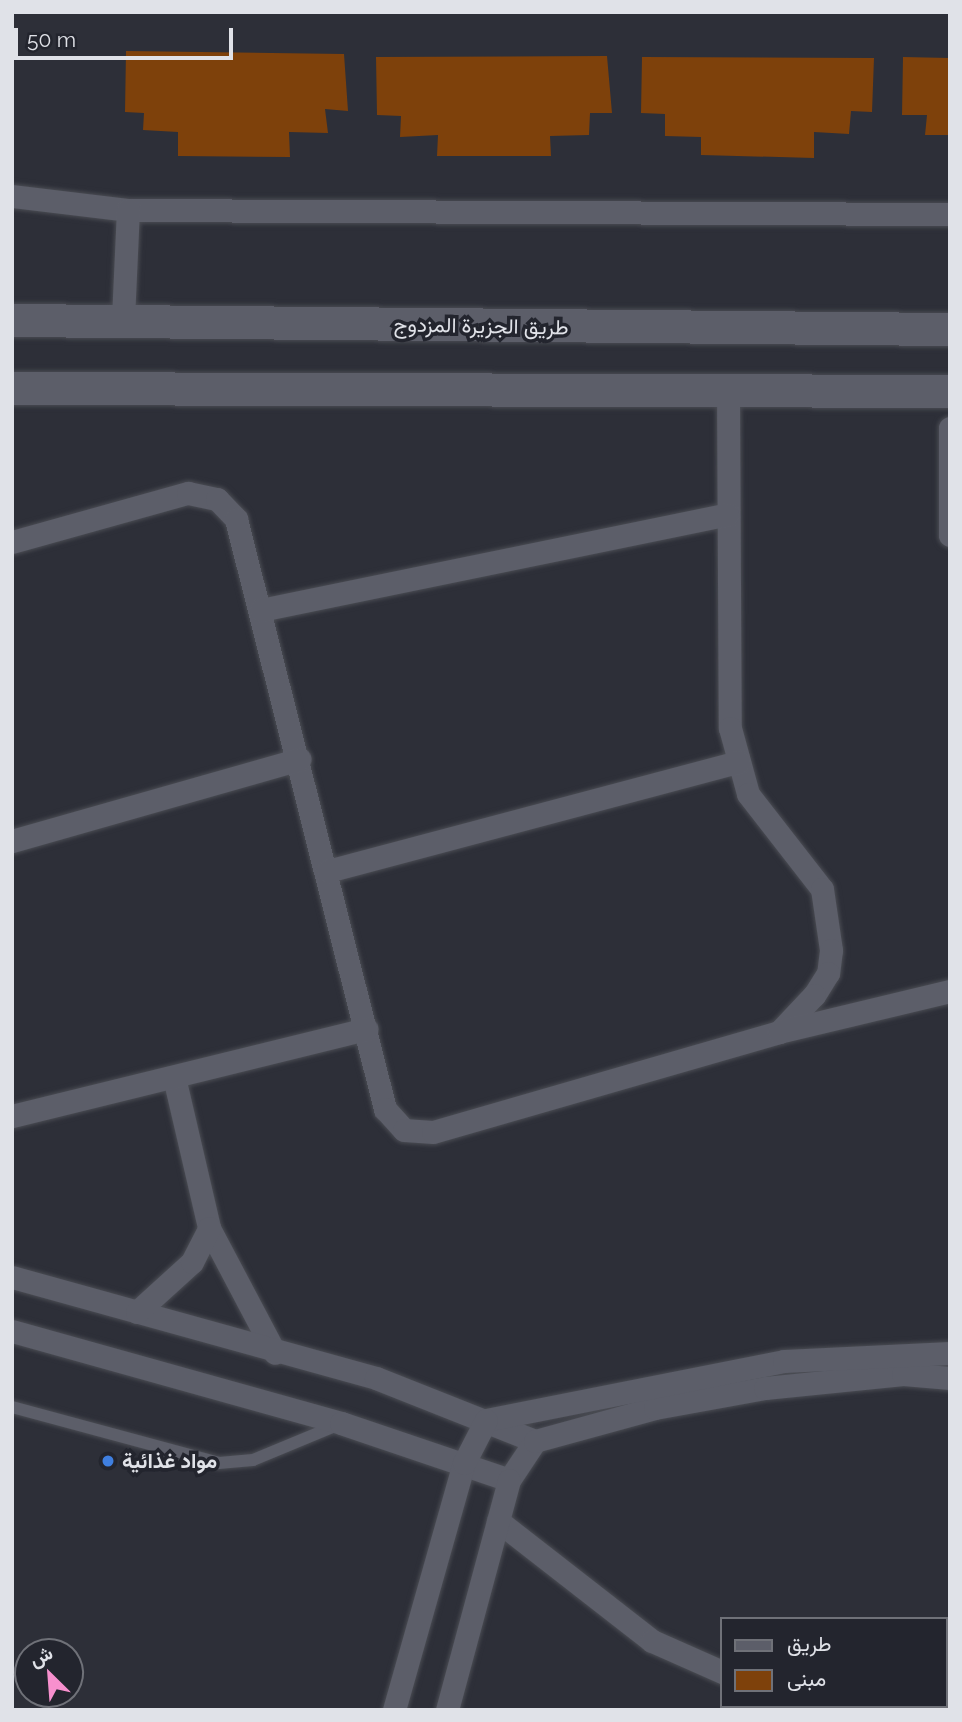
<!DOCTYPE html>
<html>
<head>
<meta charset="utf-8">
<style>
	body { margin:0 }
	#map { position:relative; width:962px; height:1722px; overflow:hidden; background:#2d2f38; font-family:Raleway,Vazirmatn,sans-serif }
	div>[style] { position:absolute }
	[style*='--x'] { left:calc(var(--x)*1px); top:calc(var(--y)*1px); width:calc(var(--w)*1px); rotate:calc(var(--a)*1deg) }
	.building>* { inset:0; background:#7e410b }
	.roads { filter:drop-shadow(0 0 2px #4a4c53) drop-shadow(0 0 2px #4a4c53) }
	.lane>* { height:12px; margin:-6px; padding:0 6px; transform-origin:6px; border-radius:6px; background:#5c5e69 }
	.street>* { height:23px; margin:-11.5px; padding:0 11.5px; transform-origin:11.5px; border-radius:11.5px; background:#5c5e69 }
	.secondary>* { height:33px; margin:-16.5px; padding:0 16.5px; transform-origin:16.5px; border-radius:16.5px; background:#5c5e69 }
	.dots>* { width:19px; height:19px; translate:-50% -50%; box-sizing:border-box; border:4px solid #23252e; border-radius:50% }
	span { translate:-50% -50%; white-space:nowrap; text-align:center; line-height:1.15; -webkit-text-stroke:7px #23252e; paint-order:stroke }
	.street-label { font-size:21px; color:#e0e2e8 }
	.poi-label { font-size:21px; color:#e0e2e8; font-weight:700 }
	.left { translate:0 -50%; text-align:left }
	.frame { position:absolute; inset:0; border:14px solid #e0e2e8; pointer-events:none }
	.legend { position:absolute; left:720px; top:1617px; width:228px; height:91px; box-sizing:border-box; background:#23252e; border:2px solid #6f7178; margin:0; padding:9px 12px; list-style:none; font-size:21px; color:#e0e2e8 }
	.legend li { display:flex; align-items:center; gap:14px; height:35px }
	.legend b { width:35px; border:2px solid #6f7178 }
	.north { position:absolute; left:14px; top:1638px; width:70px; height:70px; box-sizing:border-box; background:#23252e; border:2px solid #6f7178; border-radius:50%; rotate:335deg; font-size:19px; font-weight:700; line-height:28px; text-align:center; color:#e0e2e8 }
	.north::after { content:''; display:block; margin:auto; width:24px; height:32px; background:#f790ce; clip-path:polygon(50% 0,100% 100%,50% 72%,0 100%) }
	.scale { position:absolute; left:14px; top:28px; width:219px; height:32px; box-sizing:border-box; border:4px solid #e0e2e8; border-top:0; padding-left:9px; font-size:21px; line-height:24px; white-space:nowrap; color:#e0e2e8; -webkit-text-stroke:5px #23252e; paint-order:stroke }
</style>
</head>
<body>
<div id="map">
	<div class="building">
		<i style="clip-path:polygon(126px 51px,344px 54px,348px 111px,325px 109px,328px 133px,289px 132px,290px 157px,178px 156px,178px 132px,143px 130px,144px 113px,125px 112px)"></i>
		<i style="clip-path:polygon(607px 56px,612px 113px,590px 113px,589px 135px,550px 136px,551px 156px,437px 156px,438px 135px,400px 137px,401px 116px,377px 115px,376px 57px)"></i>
		<i style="clip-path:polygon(642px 57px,874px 58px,872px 112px,851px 111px,849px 134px,814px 132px,814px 158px,701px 155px,701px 137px,665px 136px,665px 114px,641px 113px)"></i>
		<i style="clip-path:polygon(903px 57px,950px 58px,950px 135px,925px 135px,927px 115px,902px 115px)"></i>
	</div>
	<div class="roads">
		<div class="lane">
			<i style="--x:12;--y:1407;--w:214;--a:15.1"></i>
			<i style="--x:219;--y:1463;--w:34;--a:-5"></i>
			<i style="--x:253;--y:1460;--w:94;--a:-22.5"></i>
		</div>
		<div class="street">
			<i style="--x:12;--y:196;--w:117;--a:6.9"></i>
			<i style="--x:128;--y:210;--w:822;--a:0.28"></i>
			<i style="--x:123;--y:319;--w:109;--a:-87.4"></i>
			<i style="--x:728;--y:391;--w:337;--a:89.7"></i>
			<i style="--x:730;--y:728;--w:68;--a:74.7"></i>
			<i style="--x:748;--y:794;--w:120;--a:52.1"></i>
			<i style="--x:822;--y:889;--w:62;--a:81.6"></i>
			<i style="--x:831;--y:950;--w:23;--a:97"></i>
			<i style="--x:828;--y:973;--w:26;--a:122"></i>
			<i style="--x:814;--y:995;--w:51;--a:133.4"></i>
			<i style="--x:950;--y:428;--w:107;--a:90"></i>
			<i style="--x:12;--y:542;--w:183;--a:-15.6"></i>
			<i style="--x:188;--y:493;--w:30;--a:12"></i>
			<i style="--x:217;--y:499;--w:28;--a:46"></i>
			<i style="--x:236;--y:519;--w:609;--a:75.83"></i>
			<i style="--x:385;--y:1109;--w:28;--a:48"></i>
			<i style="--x:404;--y:1130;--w:29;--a:4"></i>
			<i style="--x:433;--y:1132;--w:360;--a:-16.1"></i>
			<i style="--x:779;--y:1032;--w:176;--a:-13.5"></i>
			<i style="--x:261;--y:610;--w:476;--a:-11.6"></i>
			<i style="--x:12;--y:841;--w:299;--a:-15.9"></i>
			<i style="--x:328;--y:871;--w:425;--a:-14.9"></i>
			<i style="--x:174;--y:1077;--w:155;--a:76.9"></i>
			<i style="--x:209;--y:1228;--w:141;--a:62.2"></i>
			<i style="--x:12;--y:1116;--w:365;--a:-13.8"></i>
			<i style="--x:12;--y:1277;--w:378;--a:15.5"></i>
			<i style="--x:376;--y:1378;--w:171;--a:21.6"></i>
			<i style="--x:137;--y:1312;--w:74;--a:-42.3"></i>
			<i style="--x:192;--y:1262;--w:38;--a:-63"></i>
			<i style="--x:12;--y:1331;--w:342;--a:15.6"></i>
			<i style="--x:341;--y:1423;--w:177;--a:18.7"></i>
			<i style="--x:509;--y:1480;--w:47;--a:-56.3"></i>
			<i style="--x:535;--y:1441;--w:124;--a:-15.4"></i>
			<i style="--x:655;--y:1408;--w:112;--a:-10.3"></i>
			<i style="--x:765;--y:1388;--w:139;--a:-5.8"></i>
			<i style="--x:903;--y:1374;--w:47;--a:4.9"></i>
			<i style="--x:486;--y:1420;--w:304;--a:-11.2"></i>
			<i style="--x:784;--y:1361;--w:166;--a:-2.8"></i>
			<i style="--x:498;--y:1521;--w:195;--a:37.9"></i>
			<i style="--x:652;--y:1641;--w:77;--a:23.9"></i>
			<i style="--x:946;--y:1635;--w:4;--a:-14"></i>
			<i style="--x:394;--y:1710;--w:257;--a:-74.2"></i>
			<i style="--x:464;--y:1463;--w:48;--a:-62.9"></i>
			<i style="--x:447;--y:1710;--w:238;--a:-74.9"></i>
		</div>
		<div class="secondary">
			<i style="--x:12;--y:320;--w:938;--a:0.55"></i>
			<i style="--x:12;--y:388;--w:938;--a:0.18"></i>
		</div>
	</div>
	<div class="dots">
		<i style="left:108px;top:1461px;background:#3f7fe0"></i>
	</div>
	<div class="street-label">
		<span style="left:481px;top:326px;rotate:1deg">طريق الجزيرة المزدوج</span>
	</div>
	<div class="poi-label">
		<span class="left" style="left:122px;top:1461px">مواد غذائية</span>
	</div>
	<div class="frame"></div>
	<ul class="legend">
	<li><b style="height:9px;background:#5c5e69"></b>طريق</li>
	<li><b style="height:19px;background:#7e410b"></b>مبنى</li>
	</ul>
	<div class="north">ش</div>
	<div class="scale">50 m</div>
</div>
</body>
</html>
